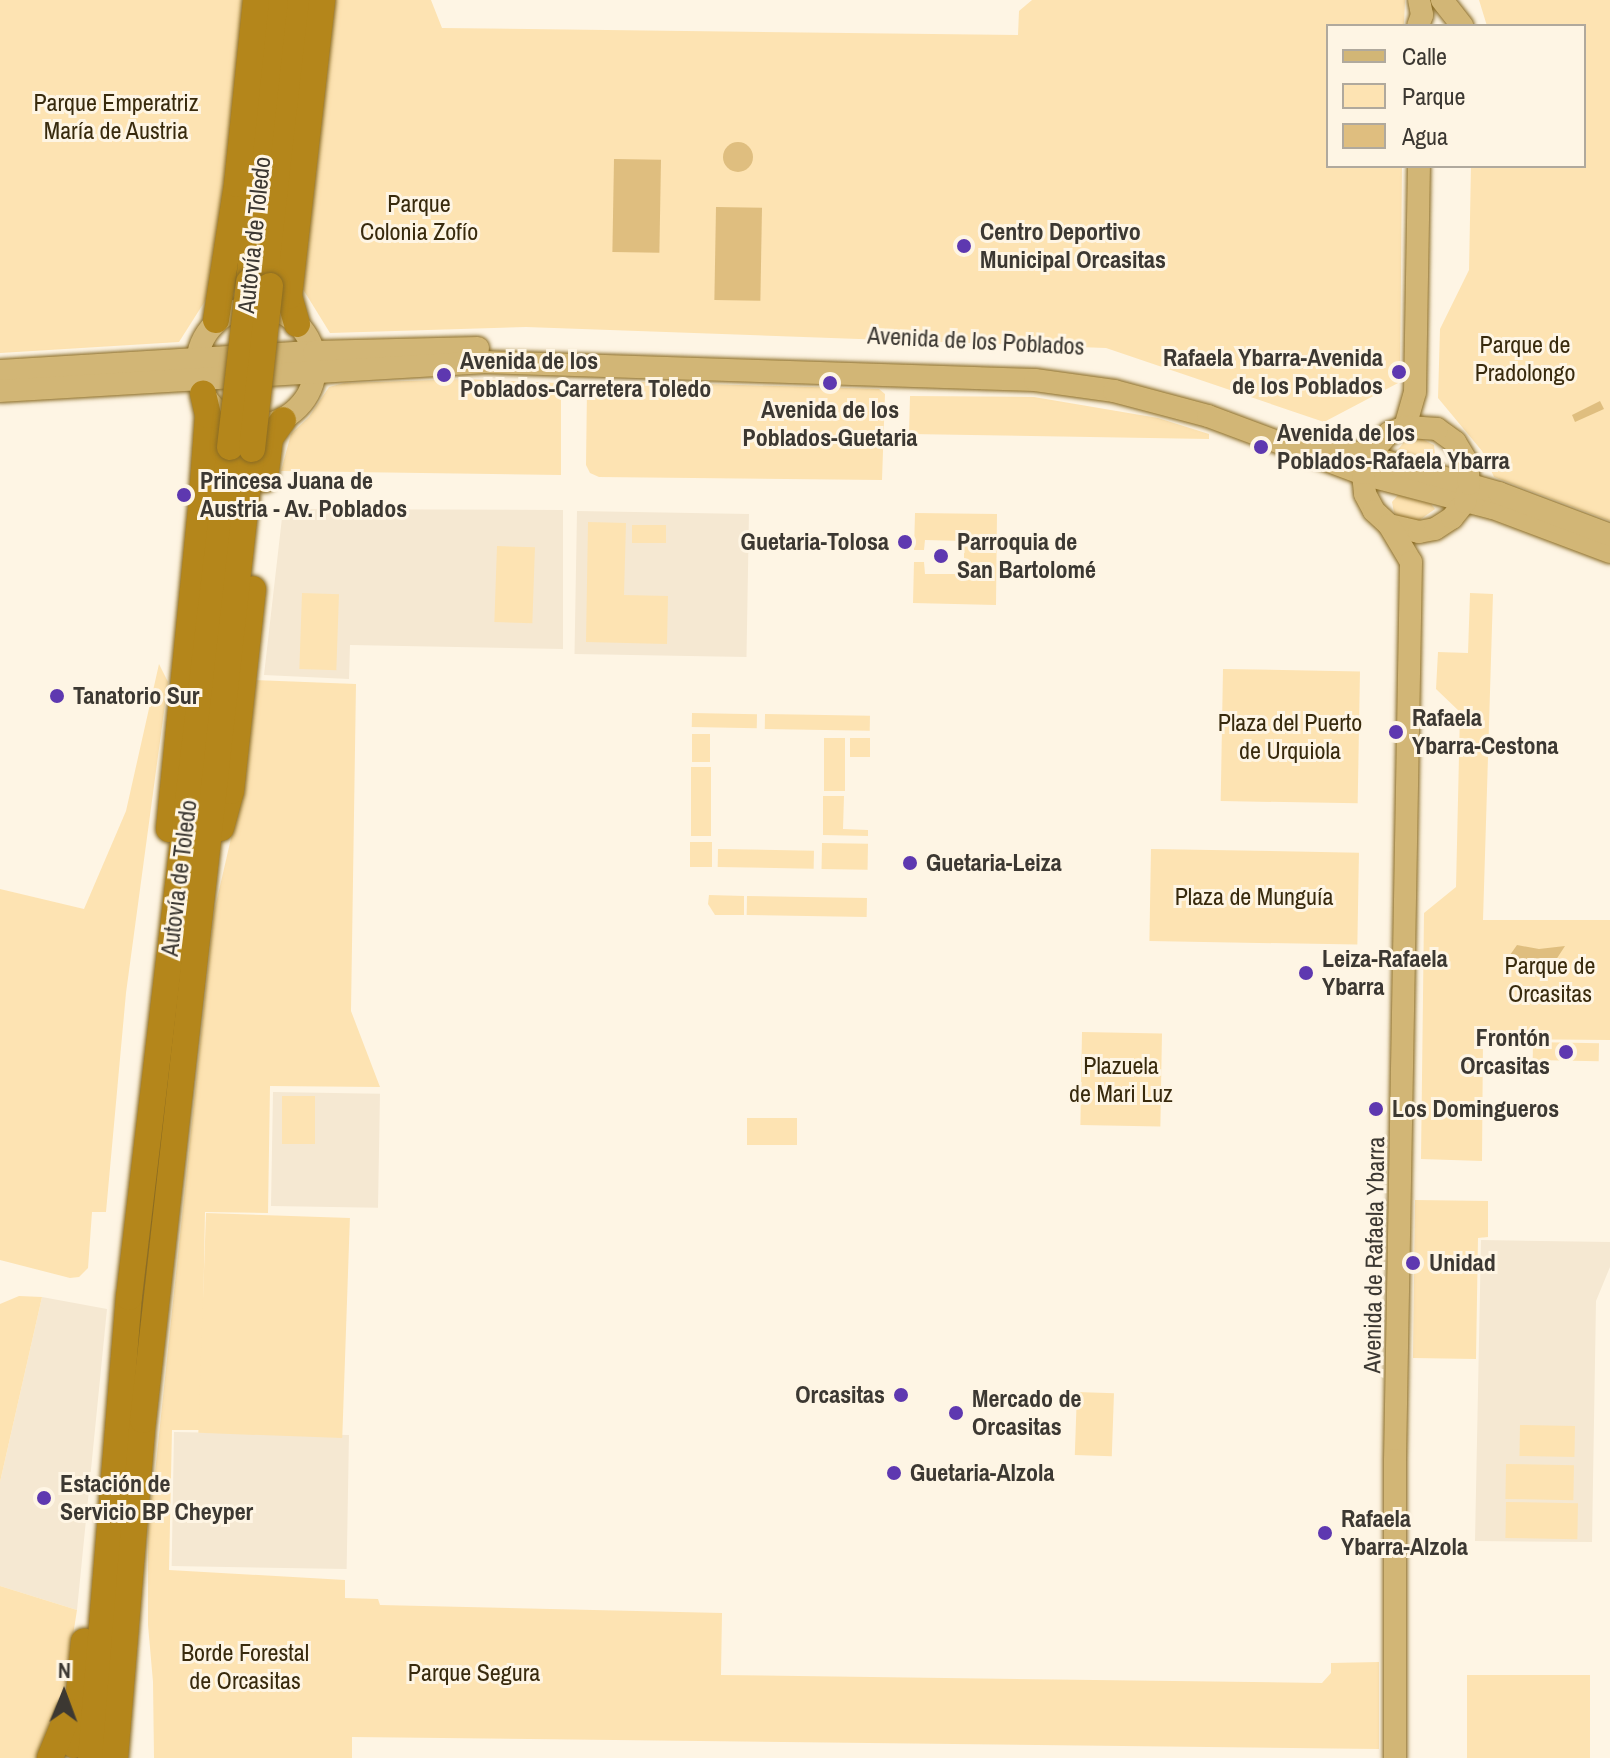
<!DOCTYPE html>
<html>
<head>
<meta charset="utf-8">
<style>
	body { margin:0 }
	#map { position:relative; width:1610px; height:1758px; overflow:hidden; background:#fef5e4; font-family:"Archivo Narrow",sans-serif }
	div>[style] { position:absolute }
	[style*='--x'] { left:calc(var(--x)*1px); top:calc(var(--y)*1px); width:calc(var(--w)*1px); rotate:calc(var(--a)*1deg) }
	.built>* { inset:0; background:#f5e8d2; transform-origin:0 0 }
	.green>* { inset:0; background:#fde3b2; transform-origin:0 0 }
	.water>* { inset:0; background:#dfbe7f; transform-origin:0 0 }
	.round { border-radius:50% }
	.roads { filter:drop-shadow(0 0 2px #8a6b23) drop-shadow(0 0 2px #8a6b23) }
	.major>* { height:22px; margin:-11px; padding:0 11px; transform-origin:11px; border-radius:11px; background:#d2b676 }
	.major>.ring { margin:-11px; padding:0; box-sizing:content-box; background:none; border:22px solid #d2b676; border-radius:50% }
	.highway>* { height:26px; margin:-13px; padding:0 13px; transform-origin:13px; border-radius:13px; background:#b4861b }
	.bridges { filter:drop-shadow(0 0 2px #8a6b23) drop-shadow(0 0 2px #8a6b23) }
	.highway-bridge>* { height:26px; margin:-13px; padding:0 13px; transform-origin:13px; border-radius:13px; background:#b4861b }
	.dots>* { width:22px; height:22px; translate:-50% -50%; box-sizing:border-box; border:4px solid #fef5e4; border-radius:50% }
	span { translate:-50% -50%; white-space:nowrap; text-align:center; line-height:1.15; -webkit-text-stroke:6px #fef5e4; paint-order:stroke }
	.park-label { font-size:24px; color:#382a0d }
	.poi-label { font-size:24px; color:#3c3832; font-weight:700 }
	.left { translate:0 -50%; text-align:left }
	.right { translate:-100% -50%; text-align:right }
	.street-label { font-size:24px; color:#3c3832 }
	.legend { position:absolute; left:1326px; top:24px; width:260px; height:144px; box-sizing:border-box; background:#fef5e4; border:2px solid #b0a99d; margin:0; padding:10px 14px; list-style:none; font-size:24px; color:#3c3832 }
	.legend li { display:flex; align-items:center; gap:16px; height:40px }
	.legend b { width:40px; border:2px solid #b0a99d }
	.north { position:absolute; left:24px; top:1654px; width:80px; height:80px; -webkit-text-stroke:6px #fef5e4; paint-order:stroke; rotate:1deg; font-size:22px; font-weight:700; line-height:32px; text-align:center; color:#3c3832 }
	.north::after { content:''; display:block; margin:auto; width:28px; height:36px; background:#3c3832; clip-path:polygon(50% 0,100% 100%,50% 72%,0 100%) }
</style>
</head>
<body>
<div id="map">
	<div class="built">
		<i style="clip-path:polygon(283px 509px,563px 510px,563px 649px,350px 645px,349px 679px,264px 675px)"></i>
		<i style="left:577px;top:511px;width:172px;height:143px;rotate:1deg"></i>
		<i style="left:273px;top:1092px;width:107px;height:114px;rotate:1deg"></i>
		<i style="clip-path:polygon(1481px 1240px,1610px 1242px,1610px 1267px,1596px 1301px,1592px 1542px,1475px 1541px)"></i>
		<i style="clip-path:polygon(42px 1297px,107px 1309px,77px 1610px,0 1586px,0 1482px)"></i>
		<i style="left:174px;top:1432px;width:175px;height:134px;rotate:1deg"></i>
	</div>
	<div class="green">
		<i style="clip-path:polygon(0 0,246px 0,212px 290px,179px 342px,0 353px)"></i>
		<i style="clip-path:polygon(335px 0,431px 0,442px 28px,1018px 35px,1019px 11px,1032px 0,1405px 0,1404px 26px,1328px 26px,1328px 166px,1402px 166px,1400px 382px,1324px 422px,1106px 348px,526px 327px,330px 333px,301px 286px)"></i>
		<i style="clip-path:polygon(1479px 0,1610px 0,1610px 521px,1494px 477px,1482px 451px,1438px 398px,1440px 329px,1469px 270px,1471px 166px,1584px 166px,1584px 26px,1487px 26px)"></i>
		<i style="clip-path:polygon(467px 379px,558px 383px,561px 388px,561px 475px,281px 471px,291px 434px,309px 417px,329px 387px,344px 383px)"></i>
		<i style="clip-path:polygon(640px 382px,879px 389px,885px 394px,882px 480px,599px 477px,590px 473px,586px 465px,587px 388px,632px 388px)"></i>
		<i style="clip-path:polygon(910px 396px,1034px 397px,1158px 418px,1209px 434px,1209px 439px,909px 434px)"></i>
		<i style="clip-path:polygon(1420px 438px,1434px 445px,1436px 463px,1396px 452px,1404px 442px)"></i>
		<i style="clip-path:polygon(1398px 495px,1431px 504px,1435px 509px,1418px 521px,1402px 520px,1394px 512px,1392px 502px)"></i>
		<i style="clip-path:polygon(915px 513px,997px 514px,996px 605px,913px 603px,914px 562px,924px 562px,925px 574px,964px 574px,964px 541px,925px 540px,924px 550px,914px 550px)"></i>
		<i style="clip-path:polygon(588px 522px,626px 523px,624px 595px,668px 596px,667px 644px,586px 642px)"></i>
		<i style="left:632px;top:525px;width:34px;height:18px"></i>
		<i style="left:497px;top:546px;width:38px;height:76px;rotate:2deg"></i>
		<i style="left:302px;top:593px;width:37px;height:76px;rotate:2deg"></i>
		<i style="clip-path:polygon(1470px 593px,1493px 594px,1483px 920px,1610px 920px,1610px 1040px,1483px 1039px,1482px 1161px,1421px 1159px,1424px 913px,1456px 887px,1460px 712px,1436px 689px,1438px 652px,1468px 653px)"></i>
		<i style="clip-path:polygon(159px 664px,168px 682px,126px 993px,106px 1212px,92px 1212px,88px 1268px,79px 1277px,70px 1278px,0 1260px,0 889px,84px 909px,126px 811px)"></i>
		<i style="left:1223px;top:669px;width:137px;height:132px;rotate:1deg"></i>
		<i style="clip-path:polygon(253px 680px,356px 684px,351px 1011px,380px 1087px,270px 1086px,268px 1213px,205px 1212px,201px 1430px,172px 1430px,169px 1570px,345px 1580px,345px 1598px,378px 1599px,380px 1605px,722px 1613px,721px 1675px,1322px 1683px,1331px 1673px,1331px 1663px,1379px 1662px,1379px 1749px,352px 1737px,352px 1758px,154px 1758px,153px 1682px,148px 1625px,148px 1509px,153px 1492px,214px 912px,241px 795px)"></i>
		<i style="left:692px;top:713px;width:65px;height:14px;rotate:1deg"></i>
		<i style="left:765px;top:714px;width:105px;height:15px;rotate:1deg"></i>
		<i style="left:692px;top:734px;width:18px;height:28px"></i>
		<i style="left:824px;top:738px;width:21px;height:53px"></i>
		<i style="left:850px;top:738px;width:20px;height:19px"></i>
		<i style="left:691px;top:767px;width:20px;height:69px"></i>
		<i style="clip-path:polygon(823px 796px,844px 796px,843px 829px,868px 830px,868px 836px,823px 835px)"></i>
		<i style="left:690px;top:842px;width:22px;height:25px"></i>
		<i style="left:822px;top:843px;width:46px;height:26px;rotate:1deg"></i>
		<i style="left:718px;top:849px;width:96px;height:18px;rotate:1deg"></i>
		<i style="left:1151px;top:849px;width:208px;height:92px;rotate:1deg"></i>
		<i style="clip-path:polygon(709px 895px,744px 896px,744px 915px,715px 915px,708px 904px)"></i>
		<i style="left:747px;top:896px;width:120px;height:19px;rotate:1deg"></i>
		<i style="left:1082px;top:1032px;width:80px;height:93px;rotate:1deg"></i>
		<i style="left:1533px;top:1042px;width:66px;height:18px;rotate:1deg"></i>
		<i style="left:282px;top:1096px;width:33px;height:48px"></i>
		<i style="left:747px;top:1118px;width:50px;height:27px"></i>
		<i style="clip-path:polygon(1415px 1200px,1488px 1201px,1488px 1237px,1478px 1238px,1476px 1359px,1413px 1358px)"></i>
		<i style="left:206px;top:1213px;width:144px;height:220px;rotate:2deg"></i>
		<i style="clip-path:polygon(19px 1296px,42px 1297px,0 1482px,0 1304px)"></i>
		<i style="left:1077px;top:1392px;width:37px;height:63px;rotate:2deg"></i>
		<i style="left:1520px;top:1425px;width:55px;height:31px;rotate:1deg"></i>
		<i style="left:1506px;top:1464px;width:68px;height:35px;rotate:1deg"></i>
		<i style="left:1506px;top:1502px;width:72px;height:36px;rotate:1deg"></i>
		<i style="clip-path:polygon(0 1586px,77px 1610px,63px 1699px,41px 1758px,0 1758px)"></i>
		<i style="left:1467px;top:1675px;width:123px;height:83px"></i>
	</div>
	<div class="water">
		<i class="round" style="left:723px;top:142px;width:30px;height:30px"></i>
		<i style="left:614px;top:159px;width:47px;height:93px;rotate:1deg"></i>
		<i style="left:716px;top:207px;width:46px;height:93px;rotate:1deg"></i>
		<i style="clip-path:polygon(1600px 401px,1604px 409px,1575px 422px,1572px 415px)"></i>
		<i style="clip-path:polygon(1517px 945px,1539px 949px,1565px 946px,1552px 966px,1537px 959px,1521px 971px,1513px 969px,1510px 962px,1510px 955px)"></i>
	</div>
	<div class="roads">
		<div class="major">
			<i style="--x:1442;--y:0;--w:33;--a:52"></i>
			<i style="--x:1418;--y:26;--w:12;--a:-70"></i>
			<i style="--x:1422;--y:15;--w:15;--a:-101"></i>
			<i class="ring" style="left:197px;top:307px;width:96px;height:96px"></i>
			<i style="--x:0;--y:371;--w:315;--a:-3.5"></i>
			<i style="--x:314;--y:352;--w:164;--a:-1.4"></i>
			<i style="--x:0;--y:391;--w:483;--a:-3.4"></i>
			<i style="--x:482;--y:362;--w:553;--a:1.86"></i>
			<i style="--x:1035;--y:380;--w:80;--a:7.9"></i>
			<i style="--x:1114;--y:391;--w:97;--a:14.9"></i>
			<i style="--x:1208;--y:416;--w:165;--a:20.5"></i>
			<i style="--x:1363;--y:474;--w:134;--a:14.7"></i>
			<i style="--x:1493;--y:508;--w:125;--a:20.6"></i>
			<i style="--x:1405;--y:427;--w:36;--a:-74"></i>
			<i style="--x:1415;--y:392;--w:226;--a:-89"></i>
			<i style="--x:1321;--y:443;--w:185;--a:15.7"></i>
			<i style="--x:1499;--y:493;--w:119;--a:20.7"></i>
			<i style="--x:1389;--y:525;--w:31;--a:13"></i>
			<i style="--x:1419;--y:532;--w:16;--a:-11"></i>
			<i style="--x:1435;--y:529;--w:20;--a:-33"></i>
			<i style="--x:1452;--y:518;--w:21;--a:-51"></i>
			<i style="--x:1465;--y:502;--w:18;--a:-77"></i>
			<i style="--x:1469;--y:484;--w:22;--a:-95"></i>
			<i style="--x:1467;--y:462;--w:23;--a:-121"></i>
			<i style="--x:1455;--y:442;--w:22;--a:-144"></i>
			<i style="--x:1437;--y:429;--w:32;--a:-176"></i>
			<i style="--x:1405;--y:427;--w:17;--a:159"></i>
			<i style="--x:1389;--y:433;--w:33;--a:133"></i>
			<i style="--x:1367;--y:457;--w:17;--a:103"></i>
			<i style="--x:1363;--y:474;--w:20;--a:84"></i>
			<i style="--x:1365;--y:494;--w:19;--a:62"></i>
			<i style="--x:1374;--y:511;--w:21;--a:43"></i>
			<i style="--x:1389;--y:525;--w:43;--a:59.3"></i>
			<i style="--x:1411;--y:562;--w:898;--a:91.02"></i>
			<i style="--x:1395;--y:1460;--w:298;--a:90"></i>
		</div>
		<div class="highway">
			<i style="--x:249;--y:282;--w:284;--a:-83.9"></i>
			<i style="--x:270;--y:286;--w:288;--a:-83.8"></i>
			<i style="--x:216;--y:320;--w:138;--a:-81.2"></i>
			<i style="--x:237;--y:184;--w:185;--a:-84.1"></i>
			<i style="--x:297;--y:324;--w:29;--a:-106"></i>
			<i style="--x:289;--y:296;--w:298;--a:-83.6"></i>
			<i style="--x:265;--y:479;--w:41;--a:-83"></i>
			<i style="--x:270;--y:438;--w:22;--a:-54"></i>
			<i style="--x:221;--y:828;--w:38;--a:-75"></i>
			<i style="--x:231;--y:791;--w:203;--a:-83.8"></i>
			<i style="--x:169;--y:829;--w:334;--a:-84.3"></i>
			<i style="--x:202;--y:497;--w:82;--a:-85.8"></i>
			<i style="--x:208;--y:415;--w:22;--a:-103"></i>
			<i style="--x:74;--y:1745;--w:104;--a:-84.5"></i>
			<i style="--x:50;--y:1758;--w:50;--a:-67.6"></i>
			<i style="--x:91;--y:1758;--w:463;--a:-85.3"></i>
			<i style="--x:129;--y:1297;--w:856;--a:-83.22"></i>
			<i style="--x:115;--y:1758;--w:339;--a:-85.3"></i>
			<i style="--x:143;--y:1420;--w:977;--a:-83.6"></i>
		</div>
	</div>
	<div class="bridges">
		<div class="highway-bridge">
			<i style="--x:230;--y:447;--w:166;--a:-83.4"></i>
			<i style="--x:252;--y:449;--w:164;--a:-83.7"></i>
		</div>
	</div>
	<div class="dots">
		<i style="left:964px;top:246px;background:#5e38b0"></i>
		<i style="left:1399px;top:372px;background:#5e38b0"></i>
		<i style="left:444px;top:375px;background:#5e38b0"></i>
		<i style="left:830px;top:383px;background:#5e38b0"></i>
		<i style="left:1261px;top:447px;background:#5e38b0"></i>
		<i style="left:184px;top:495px;background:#5e38b0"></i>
		<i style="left:905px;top:542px;background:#5e38b0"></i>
		<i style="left:941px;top:556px;background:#5e38b0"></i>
		<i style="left:57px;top:696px;background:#5e38b0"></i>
		<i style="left:1396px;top:732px;background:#5e38b0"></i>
		<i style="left:910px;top:863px;background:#5e38b0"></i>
		<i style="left:1306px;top:973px;background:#5e38b0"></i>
		<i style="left:1566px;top:1052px;background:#5e38b0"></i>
		<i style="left:1376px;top:1109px;background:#5e38b0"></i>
		<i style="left:1413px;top:1263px;background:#5e38b0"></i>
		<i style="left:901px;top:1395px;background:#5e38b0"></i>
		<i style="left:956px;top:1413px;background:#5e38b0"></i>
		<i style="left:894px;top:1473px;background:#5e38b0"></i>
		<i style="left:44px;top:1498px;background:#5e38b0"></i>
		<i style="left:1325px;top:1533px;background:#5e38b0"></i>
	</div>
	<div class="park-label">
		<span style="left:116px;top:117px">Parque Emperatriz<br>María de Austria</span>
		<span style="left:419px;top:218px">Parque<br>Colonia Zofío</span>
		<span style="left:1525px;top:359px">Parque de<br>Pradolongo</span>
		<span style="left:1290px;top:737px">Plaza del Puerto<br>de Urquiola</span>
		<span style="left:1254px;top:897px">Plaza de Munguía</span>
		<span style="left:1550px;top:980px">Parque de<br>Orcasitas</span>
		<span style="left:1121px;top:1080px">Plazuela<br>de Mari Luz</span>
		<span style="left:245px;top:1667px">Borde Forestal<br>de Orcasitas</span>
		<span style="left:474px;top:1673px">Parque Segura</span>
	</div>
	<div class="poi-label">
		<span class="left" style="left:980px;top:246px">Centro Deportivo<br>Municipal Orcasitas</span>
		<span class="right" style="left:1383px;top:372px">Rafaela Ybarra-Avenida<br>de los Poblados</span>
		<span class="left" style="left:460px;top:375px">Avenida de los<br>Poblados-Carretera Toledo</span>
		<span style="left:830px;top:424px">Avenida de los<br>Poblados-Guetaria</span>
		<span class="left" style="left:1277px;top:447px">Avenida de los<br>Poblados-Rafaela Ybarra</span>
		<span class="left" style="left:200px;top:495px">Princesa Juana de<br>Austria - Av. Poblados</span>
		<span class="right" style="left:889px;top:542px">Guetaria-Tolosa</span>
		<span class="left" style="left:957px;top:556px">Parroquia de<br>San Bartolomé</span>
		<span class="left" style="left:73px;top:696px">Tanatorio Sur</span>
		<span class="left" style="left:1412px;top:732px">Rafaela<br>Ybarra-Cestona</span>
		<span class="left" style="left:926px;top:863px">Guetaria-Leiza</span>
		<span class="left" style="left:1322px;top:973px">Leiza-Rafaela<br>Ybarra</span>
		<span class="right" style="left:1550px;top:1052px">Frontón<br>Orcasitas</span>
		<span class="left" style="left:1392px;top:1109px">Los Domingueros</span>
		<span class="left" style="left:1429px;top:1263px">Unidad</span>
		<span class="right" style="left:885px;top:1395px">Orcasitas</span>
		<span class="left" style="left:972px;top:1413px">Mercado de<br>Orcasitas</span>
		<span class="left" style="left:910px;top:1473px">Guetaria-Alzola</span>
		<span class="left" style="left:60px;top:1498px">Estación de<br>Servicio BP Cheyper</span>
		<span class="left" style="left:1341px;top:1533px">Rafaela<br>Ybarra-Alzola</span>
	</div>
	<div class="street-label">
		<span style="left:254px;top:235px;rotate:-84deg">Autovía de Toledo</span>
		<span style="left:976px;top:341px;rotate:3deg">Avenida de los Poblados</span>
		<span style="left:179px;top:878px;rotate:-83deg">Autovía de Toledo</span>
		<span style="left:1374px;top:1255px;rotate:-89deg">Avenida de Rafaela Ybarra</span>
	</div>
	<ul class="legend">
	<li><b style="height:10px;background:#d2b676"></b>Calle</li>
	<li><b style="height:22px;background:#fde3b2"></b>Parque</li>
	<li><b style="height:22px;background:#dfbe7f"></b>Agua</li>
	</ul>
	<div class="north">N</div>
</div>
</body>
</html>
